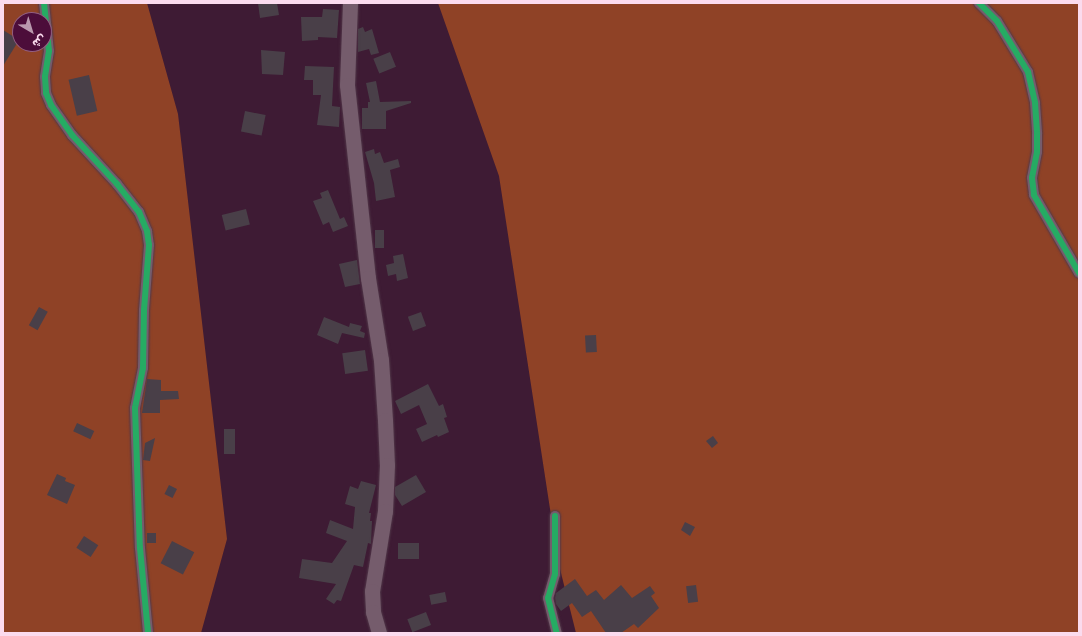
<!DOCTYPE html>
<html>
<head>
<meta charset="utf-8">
<style>
	body { margin:0 }
	#map { position:relative; width:1082px; height:636px; overflow:hidden; background:#3e1b34; font-family:Rubik,"Noto Sans Arabic",sans-serif }
	div>[style] { position:absolute }
	[style*='--x'] { left:calc(var(--x)*1px); top:calc(var(--y)*1px); width:calc(var(--w)*1px); rotate:calc(var(--a)*1deg) }
	.forest>* { inset:0; background:#8f4226 }
	.building>* { inset:0; background:#493f48; transform-origin:0 0 }
	.roads { filter:drop-shadow(0 0 1px #513849) drop-shadow(0 0 1px #513849) }
	.minor>* { height:10px; margin:-5px; padding:0 5px; transform-origin:5px; border-radius:5px; background:#755c6c }
	.secondary>* { height:15px; margin:-7.5px; padding:0 7.5px; transform-origin:7.5px; border-radius:7.5px; background:#755c6c }
	.cycleway>* { height:6px; margin:-3px; padding:0 3px; transform-origin:3px; border-radius:3px; background:#26ab63 }
	span { translate:-50% -50%; white-space:nowrap; text-align:center; line-height:1.15; -webkit-text-stroke:4px #4c0d3a; paint-order:stroke }
	.frame { position:absolute; inset:0; border:4px solid #fbdbee; pointer-events:none }
	.north { position:absolute; left:12px; top:12px; width:40px; height:40px; box-sizing:border-box; background:#4c0d3a; border:1px solid #925f82; border-radius:50%; rotate:142deg; font-size:11px; font-weight:700; line-height:16px; text-align:center; color:#fbdbee }
	.north::after { content:''; display:block; margin:auto; width:14px; height:18px; background:#b998ad; clip-path:polygon(50% 0,100% 100%,50% 72%,0 100%) }
</style>
</head>
<body>
<div id="map">
	<div class="forest">
		<i style="clip-path:polygon(evenodd,3px 3px,147px 3px,178px 114px,227px 539px,201px 633px,3px 633px,3px 3px,20px 20px,44px 20px,44px 44px,20px 44px,20px 20px)"></i>
		<i style="clip-path:polygon(438px 3px,1079px 3px,1079px 633px,576px 633px,558px 561px,499px 176px)"></i>
	</div>
	<div class="building">
		<i style="clip-path:polygon(258px 3px,277px 3px,279px 15px,260px 18px)"></i>
		<i style="clip-path:polygon(323px 9px,339px 10px,337px 38px,318px 37px,318px 40px,302px 41px,301px 17px,322px 17px)"></i>
		<i style="clip-path:polygon(363px 27px,365px 32px,372px 29px,379px 53px,371px 55px,369px 49px,358px 52px,358px 29px)"></i>
		<i style="clip-path:polygon(3px 30px,19px 40px,3px 66px)"></i>
		<i style="clip-path:polygon(261px 50px,285px 52px,283px 75px,262px 74px)"></i>
		<i style="left:390px;top:52px;width:16px;height:18px;rotate:68deg"></i>
		<i style="clip-path:polygon(305px 66px,334px 67px,332px 106px,340px 107px,339px 127px,317px 125px,321px 95px,313px 95px,313px 80px,304px 80px)"></i>
		<i style="left:89px;top:75px;width:37px;height:21px;rotate:77deg"></i>
		<i style="clip-path:polygon(376px 81px,380px 102px,411px 101px,411px 103px,386px 111px,386px 129px,362px 129px,362px 108px,368px 108px,368px 102px,370px 102px,366px 83px)"></i>
		<i style="left:245px;top:111px;width:21px;height:21px;rotate:11deg"></i>
		<i style="clip-path:polygon(374px 149px,375px 154px,380px 152px,384px 163px,398px 159px,400px 167px,390px 170px,395px 197px,376px 201px,374px 183px,365px 152px)"></i>
		<i style="clip-path:polygon(328px 190px,340px 219px,344px 217px,348px 226px,333px 232px,329px 222px,323px 225px,313px 201px,322px 198px,320px 193px)"></i>
		<i style="left:246px;top:209px;width:16px;height:25px;rotate:76deg"></i>
		<i style="left:375px;top:230px;width:9px;height:18px"></i>
		<i style="clip-path:polygon(403px 254px,408px 278px,397px 281px,396px 274px,388px 276px,386px 265px,394px 263px,393px 256px)"></i>
		<i style="clip-path:polygon(357px 260px,360px 284px,345px 287px,339px 264px)"></i>
		<i style="left:39px;top:307px;width:10px;height:21px;rotate:29deg"></i>
		<i style="left:421px;top:312px;width:15px;height:14px;rotate:70deg"></i>
		<i style="clip-path:polygon(324px 317px,349px 327px,350px 323px,362px 326px,360px 331px,365px 333px,364px 338px,342px 333px,338px 344px,317px 335px)"></i>
		<i style="left:596px;top:335px;width:17px;height:11px;rotate:87deg"></i>
		<i style="left:365px;top:350px;width:21px;height:23px;rotate:82deg"></i>
		<i style="clip-path:polygon(147px 379px,161px 380px,161px 391px,178px 391px,179px 399px,160px 400px,160px 413px,142px 413px)"></i>
		<i style="clip-path:polygon(428px 384px,439px 406px,443px 404px,447px 417px,444px 418px,449px 432px,438px 437px,437px 435px,422px 442px,416px 429px,427px 424px,419px 405px,401px 414px,395px 401px)"></i>
		<i style="left:77px;top:423px;width:19px;height:9px;rotate:25deg"></i>
		<i style="left:224px;top:429px;width:11px;height:25px"></i>
		<i style="clip-path:polygon(713px 436px,718px 443px,712px 448px,706px 441px)"></i>
		<i style="clip-path:polygon(155px 438px,150px 461px,143px 460px,145px 443px)"></i>
		<i style="clip-path:polygon(57px 474px,66px 478px,65px 481px,75px 485px,67px 504px,47px 495px)"></i>
		<i style="clip-path:polygon(416px 475px,426px 492px,402px 506px,395px 495px,395px 487px)"></i>
		<i style="clip-path:polygon(361px 481px,376px 485px,369px 513px,371px 513px,370px 521px,372px 521px,371px 544px,368px 543px,363px 567px,354px 565px,341px 601px,337px 600px,334px 604px,326px 599px,336px 584px,299px 578px,302px 559px,332px 563px,347px 541px,326px 533px,330px 520px,353px 529px,355px 507px,345px 504px,350px 486px,358px 489px)"></i>
		<i style="left:169px;top:485px;width:9px;height:10px;rotate:27deg"></i>
		<i style="clip-path:polygon(685px 522px,695px 527px,690px 536px,681px 530px)"></i>
		<i style="left:147px;top:533px;width:9px;height:10px"></i>
		<i style="left:84px;top:536px;width:17px;height:14px;rotate:33deg"></i>
		<i style="left:172px;top:541px;width:25px;height:25px;rotate:27deg"></i>
		<i style="left:419px;top:543px;width:16px;height:21px;rotate:90deg"></i>
		<i style="clip-path:polygon(575px 579px,587px 596px,596px 590px,604px 600px,621px 585px,632px 598px,650px 586px,655px 593px,651px 596px,659px 608px,638px 628px,634px 624px,621px 633px,606px 633px,591px 611px,582px 617px,572px 603px,561px 611px,556px 604px,555px 598px,556px 593px)"></i>
		<i style="left:696px;top:585px;width:17px;height:10px;rotate:83deg"></i>
		<i style="left:445px;top:592px;width:10px;height:16px;rotate:79deg"></i>
		<i style="left:426px;top:612px;width:14px;height:20px;rotate:69deg"></i>
	</div>
	<div class="roads">
		<div class="minor">
			<i style="--x:44;--y:3;--w:48;--a:84.1"></i>
			<i style="--x:49;--y:51;--w:26;--a:99"></i>
			<i style="--x:45;--y:77;--w:16;--a:86"></i>
			<i style="--x:46;--y:93;--w:13;--a:67"></i>
			<i style="--x:51;--y:105;--w:37;--a:55"></i>
			<i style="--x:72;--y:135;--w:67;--a:47.4"></i>
			<i style="--x:117;--y:184;--w:36;--a:52"></i>
			<i style="--x:139;--y:212;--w:21;--a:67"></i>
			<i style="--x:147;--y:231;--w:14;--a:82"></i>
			<i style="--x:149;--y:245;--w:65;--a:94.4"></i>
			<i style="--x:144;--y:310;--w:58;--a:91"></i>
			<i style="--x:143;--y:368;--w:41;--a:101.3"></i>
			<i style="--x:135;--y:408;--w:140;--a:88"></i>
			<i style="--x:140;--y:548;--w:85;--a:84.6"></i>
			<i style="--x:979;--y:3;--w:25;--a:45"></i>
			<i style="--x:997;--y:21;--w:60;--a:58.7"></i>
			<i style="--x:1028;--y:72;--w:32;--a:77"></i>
			<i style="--x:1035;--y:103;--w:31;--a:86"></i>
			<i style="--x:1037;--y:134;--w:18;--a:90"></i>
			<i style="--x:1037;--y:152;--w:26;--a:101"></i>
			<i style="--x:1032;--y:178;--w:17;--a:83"></i>
			<i style="--x:1034;--y:195;--w:90;--a:60"></i>
			<i style="--x:555;--y:516;--w:58;--a:90"></i>
			<i style="--x:555;--y:574;--w:25;--a:106"></i>
			<i style="--x:548;--y:598;--w:36;--a:76"></i>
		</div>
		<div class="secondary">
			<i style="--x:350;--y:3;--w:82;--a:92.1"></i>
			<i style="--x:347;--y:85;--w:194;--a:83.8"></i>
			<i style="--x:368;--y:278;--w:83;--a:81"></i>
			<i style="--x:381;--y:360;--w:60;--a:86.2"></i>
			<i style="--x:385;--y:420;--w:45;--a:87.5"></i>
			<i style="--x:387;--y:465;--w:46;--a:92.5"></i>
			<i style="--x:385;--y:511;--w:81;--a:99.2"></i>
			<i style="--x:372;--y:591;--w:21;--a:87"></i>
			<i style="--x:373;--y:612;--w:22;--a:74"></i>
		</div>
	</div>
	<div class="cycleway">
		<i style="--x:44;--y:3;--w:48;--a:84.1"></i>
		<i style="--x:49;--y:51;--w:26;--a:99"></i>
		<i style="--x:45;--y:77;--w:16;--a:86"></i>
		<i style="--x:46;--y:93;--w:13;--a:67"></i>
		<i style="--x:51;--y:105;--w:37;--a:55"></i>
		<i style="--x:72;--y:135;--w:67;--a:47.4"></i>
		<i style="--x:117;--y:184;--w:36;--a:52"></i>
		<i style="--x:139;--y:212;--w:21;--a:67"></i>
		<i style="--x:147;--y:231;--w:14;--a:82"></i>
		<i style="--x:149;--y:245;--w:65;--a:94.4"></i>
		<i style="--x:144;--y:310;--w:58;--a:91"></i>
		<i style="--x:143;--y:368;--w:41;--a:101.3"></i>
		<i style="--x:135;--y:408;--w:140;--a:88"></i>
		<i style="--x:140;--y:548;--w:85;--a:84.6"></i>
		<i style="--x:979;--y:3;--w:25;--a:45"></i>
		<i style="--x:997;--y:21;--w:60;--a:58.7"></i>
		<i style="--x:1028;--y:72;--w:32;--a:77"></i>
		<i style="--x:1035;--y:103;--w:31;--a:86"></i>
		<i style="--x:1037;--y:134;--w:18;--a:90"></i>
		<i style="--x:1037;--y:152;--w:26;--a:101"></i>
		<i style="--x:1032;--y:178;--w:17;--a:83"></i>
		<i style="--x:1034;--y:195;--w:90;--a:60"></i>
		<i style="--x:555;--y:516;--w:58;--a:90"></i>
		<i style="--x:555;--y:574;--w:25;--a:106"></i>
		<i style="--x:548;--y:598;--w:36;--a:76"></i>
	</div>
	<div class="frame"></div>
	<div class="north">ش</div>
</div>
</body>
</html>
